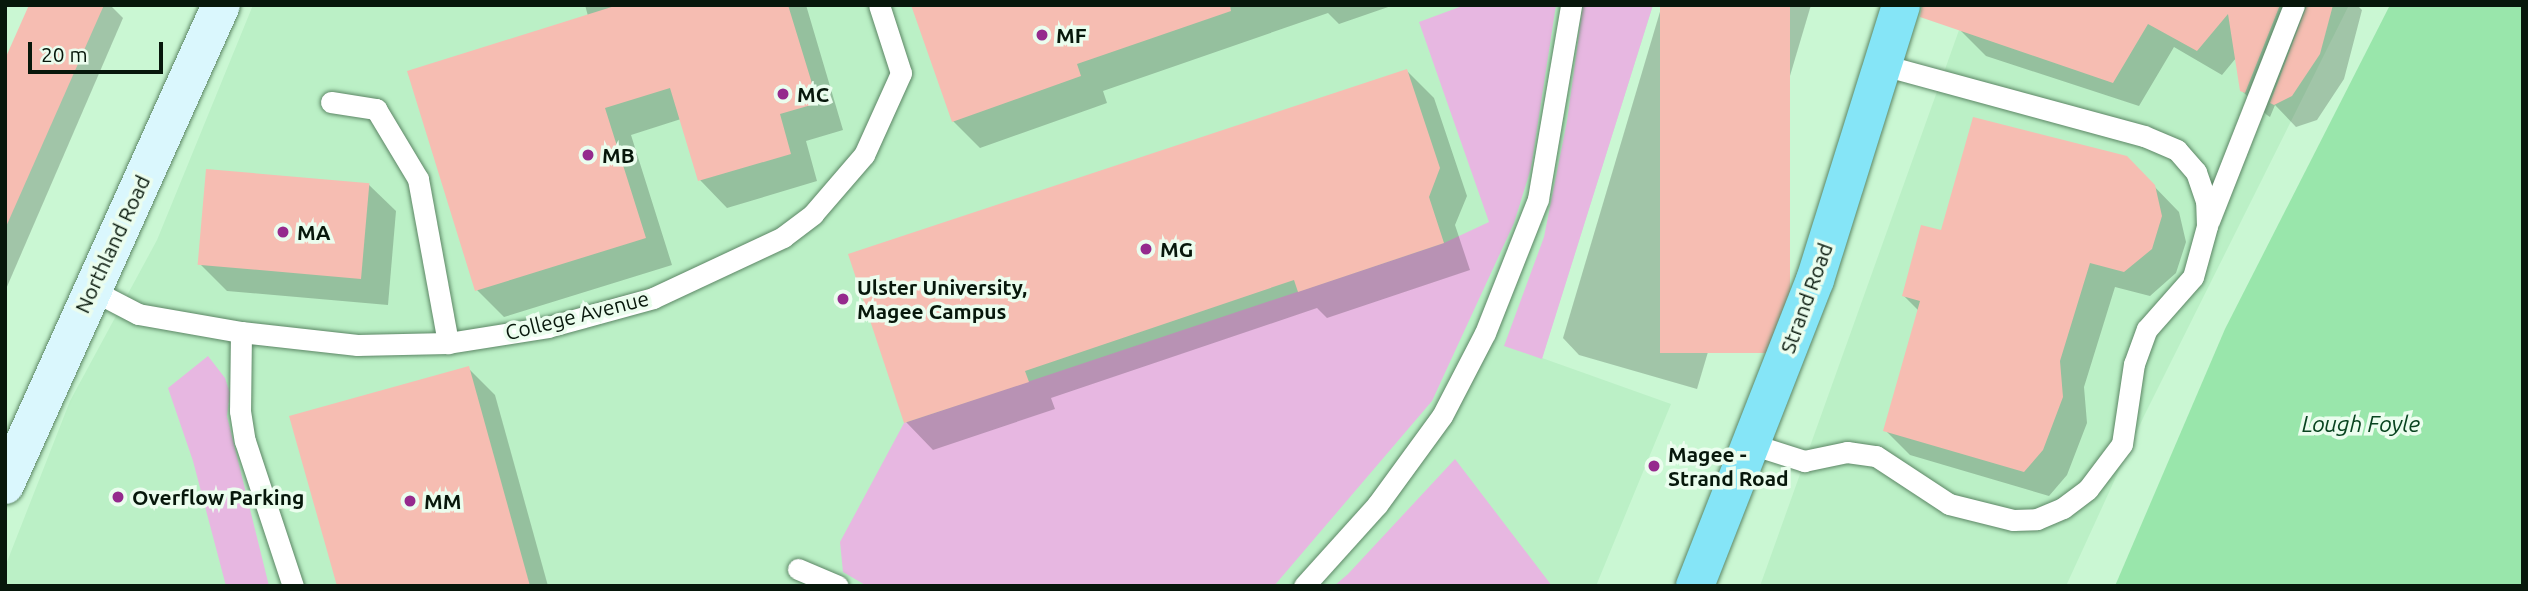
<!DOCTYPE html>
<html>
<head>
<meta charset="utf-8">
<style>
	body { margin:0 }
	#map { position:relative; width:2528px; height:591px; overflow:hidden; background:#caf7d3; font-family:Ubuntu,sans-serif }
	div>[style] { position:absolute }
	[style*='--x'] { left:calc(var(--x)*1px); top:calc(var(--y)*1px); width:calc(var(--w)*1px); rotate:calc(var(--a)*1deg) }
	.built>* { inset:0; background:#bbf0c6 }
	.green>* { inset:0; background:#e7b7e1 }
	.water>* { inset:0; background:#99e6ab }
	.shadow>* { inset:0; background:#0003 }
	.building>* { inset:0; background:#f6bdb2; transform-origin:0 0 }
	.roads { filter:drop-shadow(0 0 2px #5c8665) drop-shadow(0 0 2px #5c8665) }
	.lane>* { height:21px; margin:-10.5px; padding:0 10.5px; transform-origin:10.5px; border-radius:10.5px; background:#fff }
	.secondary>* { height:38px; margin:-19px; padding:0 19px; transform-origin:19px; border-radius:19px; background:#daf7fd }
	.highway>* { height:38px; margin:-19px; padding:0 19px; transform-origin:19px; border-radius:19px; background:#85e5f7 }
	.dots>* { width:19px; height:19px; translate:-50% -50%; box-sizing:border-box; border:4px solid #ebfdee; border-radius:50% }
	span { translate:-50% -50%; white-space:nowrap; text-align:center; line-height:1.15; -webkit-text-stroke:7px #ebfdee; paint-order:stroke }
	.poi-label { font-size:21px; color:#07170b; font-weight:700 }
	.left { translate:0 -50%; text-align:left }
	.street-label { font-size:21px; color:#07170b }
	.water-label { font-size:23px; color:#094420; font-style:italic }
	.frame { position:absolute; inset:0; border:7px solid #07170b; pointer-events:none }
	.scale { position:absolute; left:28px; top:42px; width:135px; height:32px; box-sizing:border-box; border:4px solid #07170b; border-top:0; padding-left:9px; font-size:21px; line-height:24px; white-space:nowrap; color:#07170b; -webkit-text-stroke:5px #ebfdee; paint-order:stroke }
</style>
</head>
<body>
<div id="map">
	<div class="built">
		<i style="clip-path:polygon(253px 5px,1653px 5px,1542px 358px,1671px 404px,1596px 586px,5px 586px,5px 567px,70px 401px,157px 240px)"></i>
		<i style="clip-path:polygon(1968px 5px,2349px 5px,2144px 416px,2066px 586px,1760px 586px)"></i>
	</div>
	<div class="green">
		<i style="clip-path:polygon(1465px 5px,1556px 5px,1531px 168px,1514px 223px,1432px 401px,1274px 586px,867px 586px,843px 572px,840px 542px,904px 423px,1444px 243px,1489px 222px,1419px 22px)"></i>
		<i style="clip-path:polygon(1583px 5px,1653px 5px,1542px 359px,1504px 346px,1544px 237px,1567px 121px)"></i>
		<i style="clip-path:polygon(208px 356px,225px 378px,230px 393px,227px 416px,269px 586px,226px 586px,193px 461px,168px 388px)"></i>
		<i style="clip-path:polygon(1455px 459px,1552px 586px,1334px 586px,1348px 574px)"></i>
	</div>
	<div class="water">
		<i style="clip-path:polygon(2390px 5px,2523px 5px,2523px 586px,2115px 586px,2225px 329px)"></i>
	</div>
	<div class="shadow">
		<i style="clip-path:polygon(31px 5px,110px 5px,123px 18px,6px 289px,5px 64px)"></i>
		<i style="clip-path:polygon(585px 5px,806px 5px,843px 130px,806px 141px,817px 181px,727px 208px,700px 180px,681px 119px,631px 135px,672px 265px,504px 317px,477px 290px,588px 16px)"></i>
		<i style="clip-path:polygon(913px 5px,1394px 5px,1339px 24px,1328px 13px,1103px 91px,1107px 103px,980px 148px,953px 121px)"></i>
		<i style="clip-path:polygon(1662px 5px,1811px 5px,1697px 389px,1579px 355px,1563px 338px)"></i>
		<i style="clip-path:polygon(1970px 5px,2357px 5px,2362px 10px,2344px 79px,2317px 120px,2296px 127px,2275px 105px,2270px 117px,2267px 115px,2241px 90px,2236px 58px,2222px 75px,2174px 47px,2139px 106px,1986px 56px,1961px 31px)"></i>
		<i style="clip-path:polygon(1407px 71px,1434px 98px,1467px 196px,1455px 225px,1470px 270px,1327px 318px,1317px 308px,1051px 398px,1055px 409px,933px 450px,906px 422px,850px 255px)"></i>
		<i style="clip-path:polygon(2147px 179px,2179px 212px,2186px 242px,2176px 273px,2150px 296px,2115px 287px,2084px 387px,2087px 423px,2067px 475px,2049px 496px,1910px 455px,1885px 430px,1919px 311px,1904px 296px,1942px 232px)"></i>
		<i style="clip-path:polygon(368px 184px,396px 211px,388px 305px,227px 291px,200px 264px)"></i>
		<i style="clip-path:polygon(468px 368px,495px 395px,548px 586px,338px 586px)"></i>
	</div>
	<div class="building">
		<i style="clip-path:polygon(29px 5px,104px 5px,5px 229px,5px 59px)"></i>
		<i style="clip-path:polygon(618px 5px,788px 5px,818px 103px,780px 114px,791px 154px,698px 181px,670px 88px,605px 108px,646px 238px,475px 291px,407px 71px)"></i>
		<i style="clip-path:polygon(911px 5px,1230px 5px,1231px 11px,1077px 64px,1081px 76px,952px 122px)"></i>
		<i style="left:1660px;top:5px;width:130px;height:348px"></i>
		<i style="clip-path:polygon(1922px 5px,2280px 5px,2245px 93px,2240px 91px,2228px 14px,2197px 51px,2148px 24px,2113px 83px,1920px 17px)"></i>
		<i style="clip-path:polygon(2307px 5px,2333px 5px,2320px 54px,2292px 96px,2274px 105px,2270px 103px)"></i>
		<i style="clip-path:polygon(1407px 69px,1440px 168px,1429px 197px,1444px 243px,1298px 292px,1294px 280px,1025px 371px,1029px 382px,904px 423px,848px 254px)"></i>
		<i style="clip-path:polygon(1973px 117px,2127px 156px,2155px 185px,2162px 216px,2152px 249px,2124px 272px,2090px 263px,2060px 361px,2063px 397px,2043px 450px,2024px 472px,1883px 431px,1920px 301px,1902px 296px,1921px 225px,1941px 230px)"></i>
		<i style="left:206px;top:169px;width:164px;height:96px;rotate:5deg"></i>
		<i style="clip-path:polygon(469px 366px,530px 586px,337px 586px,289px 416px)"></i>
	</div>
	<div class="roads">
		<div class="lane">
			<i style="--x:331;--y:102;--w:46;--a:8.8"></i>
			<i style="--x:376;--y:109;--w:82;--a:59"></i>
			<i style="--x:418;--y:179;--w:167;--a:79.6"></i>
			<i style="--x:2209;--y:221;--w:232;--a:-68.5"></i>
			<i style="--x:90;--y:289;--w:54;--a:27.5"></i>
			<i style="--x:138;--y:314;--w:105;--a:9.9"></i>
			<i style="--x:241;--y:332;--w:117;--a:6.4"></i>
			<i style="--x:357;--y:345;--w:91;--a:-1.3"></i>
			<i style="--x:448;--y:343;--w:101;--a:-9.1"></i>
			<i style="--x:548;--y:327;--w:109;--a:-15.4"></i>
			<i style="--x:653;--y:298;--w:144;--a:-25.1"></i>
			<i style="--x:783;--y:237;--w:38;--a:-37"></i>
			<i style="--x:813;--y:214;--w:78;--a:-49.2"></i>
			<i style="--x:864;--y:155;--w:90;--a:-65.7"></i>
			<i style="--x:901;--y:73;--w:71;--a:-107.9"></i>
			<i style="--x:241;--y:332;--w:79;--a:90.7"></i>
			<i style="--x:240;--y:411;--w:30;--a:81"></i>
			<i style="--x:245;--y:441;--w:153;--a:71.7"></i>
			<i style="--x:1751;--y:444;--w:56;--a:17.8"></i>
			<i style="--x:1804;--y:461;--w:44;--a:-11.8"></i>
			<i style="--x:1847;--y:452;--w:29;--a:8"></i>
			<i style="--x:1876;--y:456;--w:87;--a:33.3"></i>
			<i style="--x:1949;--y:504;--w:66;--a:14"></i>
			<i style="--x:2013;--y:520;--w:24;--a:-2"></i>
			<i style="--x:2037;--y:519;--w:28;--a:-23"></i>
			<i style="--x:2063;--y:508;--w:31;--a:-37"></i>
			<i style="--x:2088;--y:489;--w:56;--a:-52.9"></i>
			<i style="--x:2122;--y:444;--w:81;--a:-81.5"></i>
			<i style="--x:2134;--y:364;--w:37;--a:-70"></i>
			<i style="--x:2147;--y:329;--w:69;--a:-48.5"></i>
			<i style="--x:2193;--y:277;--w:53;--a:-74.6"></i>
			<i style="--x:2207;--y:226;--w:25;--a:-92"></i>
			<i style="--x:2206;--y:201;--w:31;--a:-109"></i>
			<i style="--x:2196;--y:172;--w:29;--a:-131"></i>
			<i style="--x:2177;--y:150;--w:36;--a:-157"></i>
			<i style="--x:2144;--y:136;--w:271;--a:-164.8"></i>
			<i style="--x:798;--y:569;--w:43;--a:23"></i>
			<i style="--x:1304;--y:586;--w:109;--a:-48"></i>
			<i style="--x:1377;--y:505;--w:110;--a:-53.9"></i>
			<i style="--x:1442;--y:416;--w:93;--a:-62.6"></i>
			<i style="--x:1485;--y:333;--w:144;--a:-68.4"></i>
			<i style="--x:1538;--y:199;--w:197;--a:-80.3"></i>
		</div>
		<div class="secondary">
			<i style="--x:5;--y:485;--w:526;--a:-65.77"></i>
		</div>
		<div class="highway">
			<i style="--x:1695;--y:586;--w:329;--a:-68.6"></i>
			<i style="--x:1815;--y:280;--w:288;--a:-72.6"></i>
		</div>
	</div>
	<div class="dots">
		<i style="left:1042px;top:35px;background:#952a8d"></i>
		<i style="left:783px;top:94px;background:#952a8d"></i>
		<i style="left:588px;top:155px;background:#952a8d"></i>
		<i style="left:283px;top:232px;background:#952a8d"></i>
		<i style="left:1146px;top:249px;background:#952a8d"></i>
		<i style="left:843px;top:299px;background:#952a8d"></i>
		<i style="left:1654px;top:466px;background:#952a8d"></i>
		<i style="left:118px;top:497px;background:#952a8d"></i>
		<i style="left:410px;top:501px;background:#952a8d"></i>
	</div>
	<div class="poi-label">
		<span class="left" style="left:1056px;top:35px">MF</span>
		<span class="left" style="left:797px;top:94px">MC</span>
		<span class="left" style="left:602px;top:155px">MB</span>
		<span class="left" style="left:297px;top:232px">MA</span>
		<span class="left" style="left:1160px;top:249px">MG</span>
		<span class="left" style="left:857px;top:299px">Ulster University,<br>Magee Campus</span>
		<span class="left" style="left:1668px;top:466px">Magee -<br>Strand Road</span>
		<span class="left" style="left:132px;top:497px">Overflow Parking</span>
		<span class="left" style="left:424px;top:501px">MM</span>
	</div>
	<div class="street-label">
		<span style="left:112px;top:244px;rotate:-65deg">Northland Road</span>
		<span style="left:1806px;top:298px;rotate:-70deg">Strand Road</span>
		<span style="left:577px;top:315px;rotate:-14deg">College Avenue</span>
	</div>
	<div class="water-label">
		<span style="left:2361px;top:424px">Lough Foyle</span>
	</div>
	<div class="frame"></div>
	<div class="scale">20 m</div>
</div>
</body>
</html>
